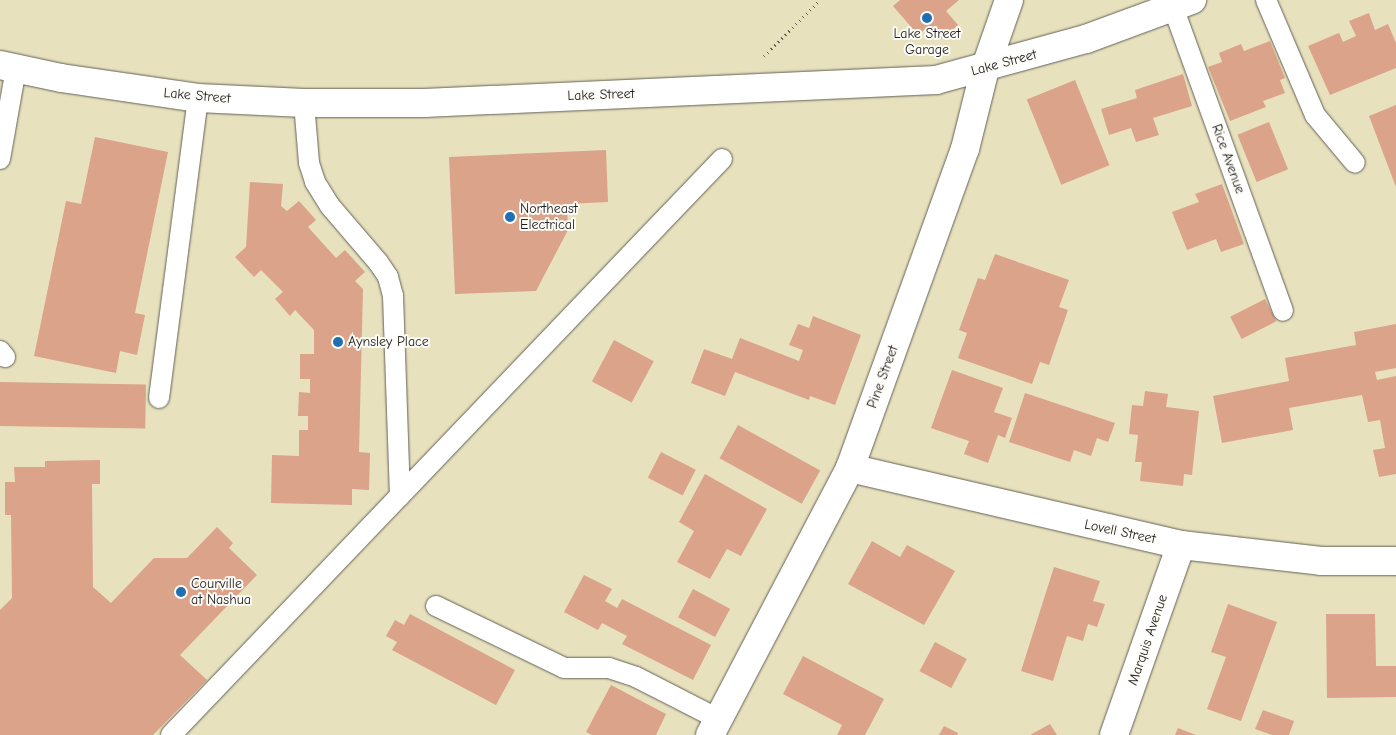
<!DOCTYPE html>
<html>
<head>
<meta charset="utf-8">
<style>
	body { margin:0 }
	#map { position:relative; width:1396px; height:735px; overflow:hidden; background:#e7e1be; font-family:"Comic Neue",sans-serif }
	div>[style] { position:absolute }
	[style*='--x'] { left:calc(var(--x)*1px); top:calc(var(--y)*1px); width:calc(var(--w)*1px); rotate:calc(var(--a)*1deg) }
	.building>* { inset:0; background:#dba389; transform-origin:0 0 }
	.path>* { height:3px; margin-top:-1.5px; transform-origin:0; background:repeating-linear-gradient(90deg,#636155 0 1px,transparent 0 5px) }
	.roads { filter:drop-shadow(0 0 1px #636155) drop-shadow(0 0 1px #636155) }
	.service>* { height:20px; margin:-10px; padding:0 10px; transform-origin:10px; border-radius:10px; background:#fff }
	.minor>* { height:28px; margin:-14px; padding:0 14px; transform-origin:14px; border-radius:14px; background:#fff }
	.tertiary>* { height:28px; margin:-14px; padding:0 14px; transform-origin:14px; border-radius:14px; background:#fff }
	.dots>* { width:14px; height:14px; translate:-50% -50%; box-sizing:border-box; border:2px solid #fdfcf7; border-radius:50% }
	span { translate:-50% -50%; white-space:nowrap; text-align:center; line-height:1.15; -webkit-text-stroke:4px #fdfcf7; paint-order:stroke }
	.poi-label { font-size:14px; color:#1c1c1c }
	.left { translate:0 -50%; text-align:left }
	.street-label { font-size:14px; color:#1c1c1c }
</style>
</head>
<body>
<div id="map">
	<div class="building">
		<i style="clip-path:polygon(900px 0,959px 0,946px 11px,958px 25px,940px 40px,929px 26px,918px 35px,893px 6px)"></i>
		<i style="clip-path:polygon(1369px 13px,1375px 30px,1388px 24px,1396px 43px,1396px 68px,1330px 95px,1308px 46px,1339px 33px,1343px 42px,1356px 36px,1349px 21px)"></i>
		<i style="clip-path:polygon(1270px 41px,1285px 78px,1280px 80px,1285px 93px,1263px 101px,1266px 107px,1230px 121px,1208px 67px,1222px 62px,1219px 53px,1241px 44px,1244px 51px)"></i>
		<i style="clip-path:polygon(1183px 74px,1192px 106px,1153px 118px,1159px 135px,1136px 142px,1131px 128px,1109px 135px,1101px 109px,1137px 98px,1135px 90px)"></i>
		<i style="left:1075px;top:80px;width:92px;height:52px;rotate:68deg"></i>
		<i style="clip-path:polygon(1396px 105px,1396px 187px,1369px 116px)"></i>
		<i style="left:1269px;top:122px;width:51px;height:34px;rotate:68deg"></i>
		<i style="clip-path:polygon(95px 137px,168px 152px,135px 313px,145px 315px,137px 355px,120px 351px,116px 373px,34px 356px,66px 201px,81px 204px)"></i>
		<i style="clip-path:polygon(606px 150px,608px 202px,567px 204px,568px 230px,536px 291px,455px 294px,449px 157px)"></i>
		<i style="clip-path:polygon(250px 182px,283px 184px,281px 206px,287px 211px,299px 201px,316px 220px,308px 227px,336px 258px,345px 250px,365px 272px,355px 281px,363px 289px,359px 452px,370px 453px,369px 490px,352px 489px,352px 505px,271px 503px,272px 455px,299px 456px,299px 430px,308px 430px,308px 416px,298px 416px,299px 392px,310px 393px,310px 379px,300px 379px,300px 354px,314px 354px,314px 330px,295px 310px,290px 316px,275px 299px,283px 292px,261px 270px,254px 277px,235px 257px,246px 247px)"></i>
		<i style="clip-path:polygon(1222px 184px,1244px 244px,1221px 252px,1216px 239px,1187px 250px,1172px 212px,1199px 202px,1195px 194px)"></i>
		<i style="clip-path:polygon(995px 254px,1069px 280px,1059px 307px,1068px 310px,1049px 365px,1040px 362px,1032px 384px,958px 358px,967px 333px,959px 330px,978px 278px,985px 280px)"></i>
		<i style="left:1265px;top:299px;width:25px;height:39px;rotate:63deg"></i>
		<i style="clip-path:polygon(813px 316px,861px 335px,835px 405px,810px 396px,809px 400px,735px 372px,725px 396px,691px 383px,704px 349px,732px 359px,740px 338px,799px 361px,803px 350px,789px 345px,798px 324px,809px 328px)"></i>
		<i style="clip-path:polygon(1396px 324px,1396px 368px,1375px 372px,1377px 380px,1396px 376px,1396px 474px,1379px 477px,1373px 450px,1385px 448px,1380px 420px,1368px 422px,1362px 395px,1289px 408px,1293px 430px,1222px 443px,1213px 396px,1289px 381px,1285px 358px,1356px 345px,1354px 332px)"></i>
		<i style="left:614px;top:340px;width:45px;height:47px;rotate:28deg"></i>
		<i style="clip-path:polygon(952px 370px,1003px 388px,994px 412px,1012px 418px,1005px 438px,998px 435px,988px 463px,964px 454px,969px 441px,931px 428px)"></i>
		<i style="left:0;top:382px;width:146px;height:44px;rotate:1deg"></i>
		<i style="clip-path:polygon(1145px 391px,1168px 394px,1166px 407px,1199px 411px,1192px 475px,1184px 474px,1183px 486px,1140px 481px,1142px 462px,1135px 462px,1138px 435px,1129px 434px,1132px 405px,1143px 406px)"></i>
		<i style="clip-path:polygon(1025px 393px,1115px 423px,1108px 442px,1097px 438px,1091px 456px,1074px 450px,1070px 462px,1009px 442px)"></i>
		<i style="left:738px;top:425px;width:94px;height:38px;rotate:29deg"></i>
		<i style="left:661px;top:452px;width:39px;height:29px;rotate:27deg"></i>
		<i style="clip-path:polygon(100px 460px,100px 484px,92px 484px,93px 587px,111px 603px,154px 558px,187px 558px,217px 527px,233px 543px,229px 548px,257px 575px,180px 655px,207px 680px,153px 735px,0 735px,0 610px,12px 598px,11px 515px,5px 515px,5px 482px,15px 482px,14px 467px,45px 467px,45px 461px)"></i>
		<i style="clip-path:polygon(705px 474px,767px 509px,741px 556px,727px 549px,710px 579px,677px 562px,694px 531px,679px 522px)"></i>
		<i style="clip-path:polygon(872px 541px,900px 557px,907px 545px,955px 571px,924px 625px,848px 584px)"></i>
		<i style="clip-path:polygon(1054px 567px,1100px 581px,1093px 601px,1105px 604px,1097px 627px,1088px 624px,1083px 641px,1067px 636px,1053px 681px,1021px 671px)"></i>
		<i style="clip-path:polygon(584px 575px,612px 589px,605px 601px,617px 608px,622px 599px,711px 645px,693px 680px,622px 644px,627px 636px,602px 623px,598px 630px,564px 612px)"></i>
		<i style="left:693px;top:589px;width:42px;height:32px;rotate:28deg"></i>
		<i style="clip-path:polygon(1228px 604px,1277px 622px,1241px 721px,1207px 709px,1226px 657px,1211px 652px)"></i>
		<i style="clip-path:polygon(410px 614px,515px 670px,496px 705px,392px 650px,397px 642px,386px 636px,395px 620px,404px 625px)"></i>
		<i style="clip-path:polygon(1326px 614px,1375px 614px,1376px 666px,1396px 666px,1396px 697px,1327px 698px)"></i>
		<i style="left:935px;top:642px;width:36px;height:33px;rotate:28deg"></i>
		<i style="clip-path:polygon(803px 656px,884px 699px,865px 735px,837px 735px,842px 725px,783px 694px)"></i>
		<i style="clip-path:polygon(611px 685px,666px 714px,656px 735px,592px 735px,586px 732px)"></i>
		<i style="clip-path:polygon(1263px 710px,1294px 721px,1289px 735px,1272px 735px,1255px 729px)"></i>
		<i style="clip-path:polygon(1050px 724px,1057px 735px,1030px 735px)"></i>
		<i style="clip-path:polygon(944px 726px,958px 733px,957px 735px,939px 735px)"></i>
		<i style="clip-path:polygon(1178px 728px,1196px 735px,1175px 735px)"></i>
	</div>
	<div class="path">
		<i style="--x:764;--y:56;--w:79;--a:-45"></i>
	</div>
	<div class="roads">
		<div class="service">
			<i style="--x:1266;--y:0;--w:125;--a:66.9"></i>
			<i style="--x:1315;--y:115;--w:62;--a:50.2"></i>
			<i style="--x:1173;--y:7;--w:323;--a:70.1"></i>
			<i style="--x:304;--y:103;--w:60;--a:85.2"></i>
			<i style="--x:309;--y:163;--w:20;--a:72"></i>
			<i style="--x:315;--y:182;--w:28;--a:58"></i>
			<i style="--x:330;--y:206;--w:74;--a:49.4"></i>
			<i style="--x:378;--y:262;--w:18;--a:56"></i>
			<i style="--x:388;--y:277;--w:20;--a:75"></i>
			<i style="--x:393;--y:296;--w:200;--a:88"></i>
			<i style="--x:0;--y:159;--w:92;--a:-80"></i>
			<i style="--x:0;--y:351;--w:8;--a:50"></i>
			<i style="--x:159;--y:398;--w:303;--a:-82.6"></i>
			<i style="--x:436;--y:606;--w:142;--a:25.8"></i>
			<i style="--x:564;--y:668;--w:45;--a:0"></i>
			<i style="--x:609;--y:668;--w:28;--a:18"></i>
			<i style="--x:636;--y:677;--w:92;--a:27.1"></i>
			<i style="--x:171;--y:735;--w:797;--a:-46.27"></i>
		</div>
		<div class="minor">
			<i style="--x:850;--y:468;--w:340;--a:13.1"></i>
			<i style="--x:1181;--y:545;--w:141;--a:6.5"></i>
			<i style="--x:1321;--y:561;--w:75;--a:0"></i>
			<i style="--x:710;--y:735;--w:301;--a:-62.3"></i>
			<i style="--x:850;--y:468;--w:339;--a:-70.2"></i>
			<i style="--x:965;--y:149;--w:82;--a:-76"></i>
			<i style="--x:985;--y:69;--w:73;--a:-70.8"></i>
			<i style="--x:1114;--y:735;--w:201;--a:-70.6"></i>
		</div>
		<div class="tertiary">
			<i style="--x:0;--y:65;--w:62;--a:12"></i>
			<i style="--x:61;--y:78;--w:138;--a:8.3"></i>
			<i style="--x:198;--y:98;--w:106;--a:2.7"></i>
			<i style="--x:304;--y:103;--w:120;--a:0"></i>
			<i style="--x:424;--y:103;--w:513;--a:-2.57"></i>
			<i style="--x:936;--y:80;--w:156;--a:-15.3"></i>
			<i style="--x:1086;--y:39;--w:113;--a:-20.2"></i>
		</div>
	</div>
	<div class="dots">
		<i style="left:927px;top:18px;background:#1f6fb2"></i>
		<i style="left:510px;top:217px;background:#1f6fb2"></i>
		<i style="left:338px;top:342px;background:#1f6fb2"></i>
		<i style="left:181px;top:592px;background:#1f6fb2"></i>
	</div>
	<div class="poi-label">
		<span style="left:927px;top:42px">Lake Street<br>Garage</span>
		<span class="left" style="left:520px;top:217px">Northeast<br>Electrical</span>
		<span class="left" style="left:348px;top:342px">Aynsley Place</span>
		<span class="left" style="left:191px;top:592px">Courville<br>at Nashua</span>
	</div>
	<div class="street-label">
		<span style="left:1004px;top:63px;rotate:-15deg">Lake Street</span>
		<span style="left:601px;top:95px;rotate:-2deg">Lake Street</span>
		<span style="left:197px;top:96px;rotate:5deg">Lake Street</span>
		<span style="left:1228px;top:159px;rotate:70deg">Rice Avenue</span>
		<span style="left:883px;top:377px;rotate:-70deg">Pine Street</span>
		<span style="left:1120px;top:532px;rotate:12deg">Lovell Street</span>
		<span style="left:1148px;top:640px;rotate:-71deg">Marquis Avenue</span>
	</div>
</div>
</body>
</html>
